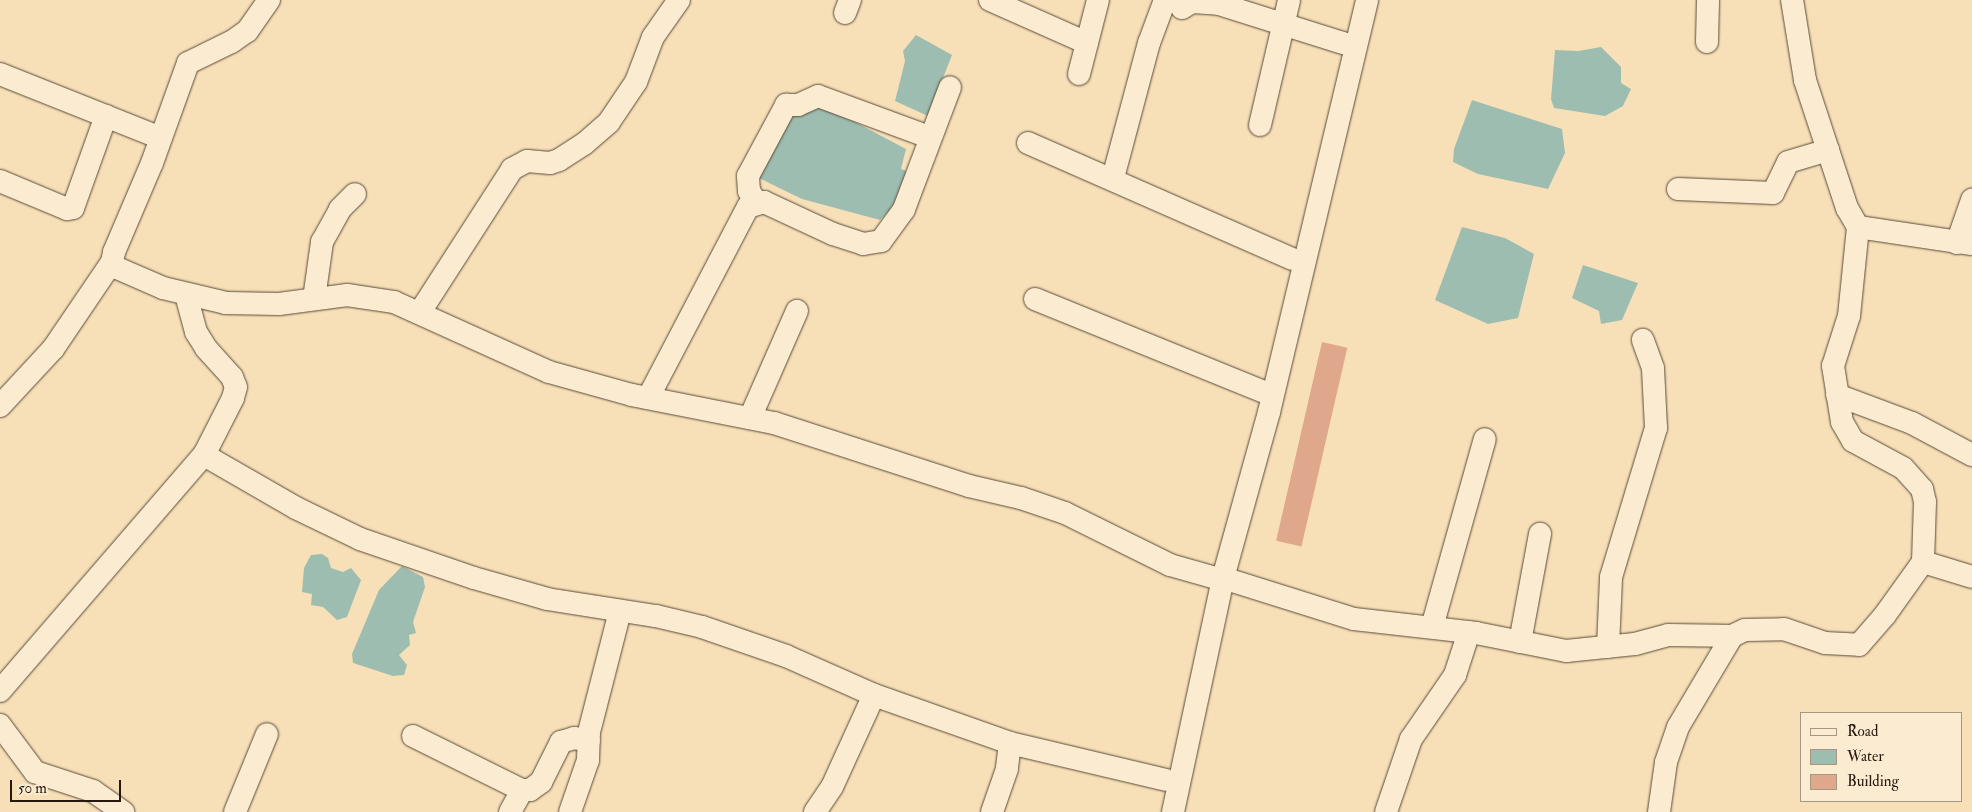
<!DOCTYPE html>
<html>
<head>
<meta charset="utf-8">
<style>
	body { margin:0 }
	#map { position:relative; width:1972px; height:812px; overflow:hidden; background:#f7e0b8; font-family:"IM FELL Double Pica",serif }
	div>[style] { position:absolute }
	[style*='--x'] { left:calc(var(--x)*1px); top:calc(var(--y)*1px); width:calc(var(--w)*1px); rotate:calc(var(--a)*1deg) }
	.water>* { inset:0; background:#9dbdb1 }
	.building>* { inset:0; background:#dfa78b; transform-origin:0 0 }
	.roads { filter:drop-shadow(0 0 1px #5a4a37) drop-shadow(0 0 1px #5a4a37) }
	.minor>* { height:22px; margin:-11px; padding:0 11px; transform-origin:11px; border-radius:11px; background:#faebd1 }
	span { translate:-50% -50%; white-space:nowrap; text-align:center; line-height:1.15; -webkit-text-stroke:5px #faebd1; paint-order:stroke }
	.legend { position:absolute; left:1800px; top:712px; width:162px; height:90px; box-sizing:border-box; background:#faebd1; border:1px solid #a59782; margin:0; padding:6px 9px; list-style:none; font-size:15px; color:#26180c }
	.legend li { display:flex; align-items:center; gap:10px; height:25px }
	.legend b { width:25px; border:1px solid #a59782 }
	.scale { position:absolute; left:10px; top:780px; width:111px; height:22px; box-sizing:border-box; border:2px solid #26180c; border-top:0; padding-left:6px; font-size:15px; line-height:18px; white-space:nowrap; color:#26180c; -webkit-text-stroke:4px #faebd1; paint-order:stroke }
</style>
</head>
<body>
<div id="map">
	<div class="water">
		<i style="clip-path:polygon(916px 35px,952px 55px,928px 116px,895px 101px,905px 61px,903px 51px)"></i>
		<i style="clip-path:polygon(1601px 47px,1621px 67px,1621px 83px,1631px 89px,1623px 106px,1605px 116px,1554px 108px,1551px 99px,1555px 50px,1578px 51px)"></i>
		<i style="clip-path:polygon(790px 96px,855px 122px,906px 149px,901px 169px,909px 172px,891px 209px,880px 220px,802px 199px,753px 175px)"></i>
		<i style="clip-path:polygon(1472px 100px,1562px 129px,1565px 153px,1548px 189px,1478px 174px,1453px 162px,1454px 149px)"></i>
		<i style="clip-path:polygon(1462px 227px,1505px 238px,1534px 254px,1518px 318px,1488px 324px,1435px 300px)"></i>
		<i style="clip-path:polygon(1583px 265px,1638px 283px,1622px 320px,1601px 324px,1599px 311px,1572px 298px)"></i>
		<i style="clip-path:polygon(322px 554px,328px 558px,331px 568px,343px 572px,351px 568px,361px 580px,347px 617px,337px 620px,323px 607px,311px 605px,312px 594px,302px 592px,304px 568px,311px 555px)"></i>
		<i style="clip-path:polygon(402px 566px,423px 577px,425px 587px,413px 622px,416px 633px,409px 635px,410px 645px,399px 655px,407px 665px,404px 675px,393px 676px,353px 663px,352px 654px,379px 590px)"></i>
	</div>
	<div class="building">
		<i style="left:1322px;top:342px;width:26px;height:204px;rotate:13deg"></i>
	</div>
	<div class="roads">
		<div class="minor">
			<i style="--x:269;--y:0;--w:38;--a:125"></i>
			<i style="--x:247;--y:31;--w:19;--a:145"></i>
			<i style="--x:231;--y:42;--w:48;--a:154"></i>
			<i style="--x:188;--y:63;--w:106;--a:109.8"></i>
			<i style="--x:152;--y:163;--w:97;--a:113.1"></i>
			<i style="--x:114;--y:252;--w:10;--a:101"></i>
			<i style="--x:112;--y:262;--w:8;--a:50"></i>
			<i style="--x:117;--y:268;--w:50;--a:23.5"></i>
			<i style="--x:163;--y:288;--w:65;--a:13.4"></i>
			<i style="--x:226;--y:303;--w:53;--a:1.1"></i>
			<i style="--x:279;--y:304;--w:69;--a:-7.5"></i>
			<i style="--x:347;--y:295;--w:48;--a:8.5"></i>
			<i style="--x:394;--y:302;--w:170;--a:24.3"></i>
			<i style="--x:549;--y:372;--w:86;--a:15.5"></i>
			<i style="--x:632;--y:395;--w:145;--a:11.2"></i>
			<i style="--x:774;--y:423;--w:205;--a:17.9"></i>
			<i style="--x:969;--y:486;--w:53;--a:13"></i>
			<i style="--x:1021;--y:498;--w:46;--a:18.8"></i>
			<i style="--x:1065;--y:513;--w:117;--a:26.3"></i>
			<i style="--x:1170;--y:565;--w:55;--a:15.8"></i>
			<i style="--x:990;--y:0;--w:106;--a:23.9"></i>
			<i style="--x:1182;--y:8;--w:12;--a:-31"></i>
			<i style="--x:1192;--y:2;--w:27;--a:4"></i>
			<i style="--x:1219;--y:4;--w:130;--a:17.5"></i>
			<i style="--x:845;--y:13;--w:14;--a:-69"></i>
			<i style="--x:1707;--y:42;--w:42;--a:-88.6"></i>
			<i style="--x:0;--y:74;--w:173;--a:21.7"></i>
			<i style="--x:1079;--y:74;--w:76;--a:-75.6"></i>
			<i style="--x:1260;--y:125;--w:128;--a:-76.9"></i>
			<i style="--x:1028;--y:143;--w:288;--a:23.7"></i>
			<i style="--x:1113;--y:178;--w:140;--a:-75.1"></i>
			<i style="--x:1149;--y:43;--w:46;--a:-69.6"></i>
			<i style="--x:0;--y:181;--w:73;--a:22.7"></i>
			<i style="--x:67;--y:209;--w:6;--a:-9"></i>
			<i style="--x:73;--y:208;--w:98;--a:-70.3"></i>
			<i style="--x:1678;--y:189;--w:95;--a:2.4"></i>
			<i style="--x:1773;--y:193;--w:34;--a:-64"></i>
			<i style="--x:1788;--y:162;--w:42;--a:-16.7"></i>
			<i style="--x:756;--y:202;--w:13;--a:-122"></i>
			<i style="--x:749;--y:191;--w:15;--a:-94"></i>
			<i style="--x:748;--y:176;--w:81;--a:-61.8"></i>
			<i style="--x:786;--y:105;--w:12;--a:0"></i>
			<i style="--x:798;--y:105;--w:22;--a:-24"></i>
			<i style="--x:818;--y:96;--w:118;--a:20.3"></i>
			<i style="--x:1858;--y:227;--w:115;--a:8.5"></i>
			<i style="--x:1957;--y:243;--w:46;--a:-70.8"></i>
			<i style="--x:314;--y:299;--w:58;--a:-82"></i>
			<i style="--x:322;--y:242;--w:38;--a:-61"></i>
			<i style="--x:340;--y:209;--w:21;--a:-45"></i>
			<i style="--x:1035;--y:299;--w:245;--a:22.1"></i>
			<i style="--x:420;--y:312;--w:170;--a:-57.2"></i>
			<i style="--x:512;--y:169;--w:17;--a:-28"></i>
			<i style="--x:527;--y:161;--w:23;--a:5"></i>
			<i style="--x:550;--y:163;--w:9;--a:-18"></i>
			<i style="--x:559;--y:160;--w:30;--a:-33"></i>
			<i style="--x:584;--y:144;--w:33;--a:-41"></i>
			<i style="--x:609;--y:122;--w:48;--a:-56"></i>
			<i style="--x:636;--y:82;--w:48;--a:-69.3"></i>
			<i style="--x:653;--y:37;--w:45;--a:-54.9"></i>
			<i style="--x:1837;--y:395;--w:80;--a:20.5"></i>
			<i style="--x:1912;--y:423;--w:68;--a:28.1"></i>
			<i style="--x:648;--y:398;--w:216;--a:-62.4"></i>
			<i style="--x:748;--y:207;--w:17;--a:-17"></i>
			<i style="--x:764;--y:202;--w:76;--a:24.9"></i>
			<i style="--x:833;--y:234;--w:32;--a:18"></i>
			<i style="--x:863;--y:244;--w:18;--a:-9"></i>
			<i style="--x:881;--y:241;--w:39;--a:-54"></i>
			<i style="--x:904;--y:209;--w:130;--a:-69.3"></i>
			<i style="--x:0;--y:406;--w:78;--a:-47.1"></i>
			<i style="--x:53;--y:349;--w:105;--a:-55.9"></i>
			<i style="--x:750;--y:418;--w:117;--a:-66.3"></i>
			<i style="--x:204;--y:455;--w:106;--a:29.9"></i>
			<i style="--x:296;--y:508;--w:71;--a:25.8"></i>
			<i style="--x:360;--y:539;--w:120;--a:18.9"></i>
			<i style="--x:474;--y:578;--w:76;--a:16"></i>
			<i style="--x:547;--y:599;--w:110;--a:8.9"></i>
			<i style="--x:656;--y:616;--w:47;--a:13.4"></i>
			<i style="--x:702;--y:627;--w:89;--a:19"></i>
			<i style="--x:786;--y:656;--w:96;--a:23.9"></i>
			<i style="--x:874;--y:695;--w:144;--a:19.4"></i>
			<i style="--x:1010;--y:743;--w:26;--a:97"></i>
			<i style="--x:1007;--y:769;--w:46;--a:109.2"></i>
			<i style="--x:1923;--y:562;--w:51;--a:17"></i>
			<i style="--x:1223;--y:578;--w:137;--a:17.4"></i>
			<i style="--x:1354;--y:619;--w:123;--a:6.5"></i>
			<i style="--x:1476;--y:633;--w:92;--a:11.3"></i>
			<i style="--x:1566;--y:651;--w:69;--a:-5.8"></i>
			<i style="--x:1635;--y:644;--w:34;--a:-15"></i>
			<i style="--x:1668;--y:635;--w:64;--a:0.9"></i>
			<i style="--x:1432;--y:627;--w:195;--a:-74.3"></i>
			<i style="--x:1520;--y:642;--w:110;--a:-79.5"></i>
			<i style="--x:1608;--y:647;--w:70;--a:-87.5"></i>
			<i style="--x:1611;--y:577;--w:156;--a:-73.2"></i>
			<i style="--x:1656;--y:428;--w:60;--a:-92.9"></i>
			<i style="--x:1653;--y:368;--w:30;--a:-110"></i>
			<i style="--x:0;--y:691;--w:312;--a:-49.2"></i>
			<i style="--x:204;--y:455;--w:64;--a:-63"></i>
			<i style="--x:233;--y:398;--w:11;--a:-75"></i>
			<i style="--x:236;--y:387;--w:11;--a:-112"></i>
			<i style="--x:232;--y:377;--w:39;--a:-132"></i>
			<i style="--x:206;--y:348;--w:19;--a:-122"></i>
			<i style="--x:196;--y:332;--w:39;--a:-105"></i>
			<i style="--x:0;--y:725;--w:59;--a:53.3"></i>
			<i style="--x:35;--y:772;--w:61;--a:18.1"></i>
			<i style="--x:93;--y:791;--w:37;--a:35"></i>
			<i style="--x:413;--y:736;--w:122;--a:26.4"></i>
			<i style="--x:522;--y:790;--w:8;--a:0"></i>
			<i style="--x:530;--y:790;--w:14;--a:-36"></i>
			<i style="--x:541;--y:782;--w:45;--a:-63.4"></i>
			<i style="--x:561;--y:742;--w:14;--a:-17"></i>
			<i style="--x:574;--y:738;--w:15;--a:11"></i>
			<i style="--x:1010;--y:743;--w:160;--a:13.3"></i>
			<i style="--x:235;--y:812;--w:84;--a:-67.7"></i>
			<i style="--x:510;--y:812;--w:25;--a:-61"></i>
			<i style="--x:570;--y:812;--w:55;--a:-70.9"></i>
			<i style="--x:588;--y:760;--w:28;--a:-88"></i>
			<i style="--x:589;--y:732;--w:125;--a:-75.6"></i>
			<i style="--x:815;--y:812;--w:30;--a:-56"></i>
			<i style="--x:832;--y:787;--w:101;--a:-65.5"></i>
			<i style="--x:1173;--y:812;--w:239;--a:-77.9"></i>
			<i style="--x:1223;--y:578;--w:172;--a:-74.5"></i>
			<i style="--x:1269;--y:412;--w:423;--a:-76.6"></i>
			<i style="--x:1386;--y:812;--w:77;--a:-71.1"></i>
			<i style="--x:1411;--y:739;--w:78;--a:-55.5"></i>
			<i style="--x:1455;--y:675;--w:45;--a:-72"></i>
			<i style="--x:1659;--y:812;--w:50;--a:-82"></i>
			<i style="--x:1666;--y:762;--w:37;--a:-71"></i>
			<i style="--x:1678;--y:727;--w:106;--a:-59.3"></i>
			<i style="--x:1732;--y:636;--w:14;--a:-25"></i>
			<i style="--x:1745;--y:630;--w:39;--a:-1"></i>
			<i style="--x:1784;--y:629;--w:43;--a:18.9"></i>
			<i style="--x:1825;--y:643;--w:34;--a:3"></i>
			<i style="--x:1859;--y:645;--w:40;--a:-49"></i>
			<i style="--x:1885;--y:615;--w:65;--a:-54.4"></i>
			<i style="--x:1923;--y:562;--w:60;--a:-88.1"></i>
			<i style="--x:1925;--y:502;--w:13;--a:-103"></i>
			<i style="--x:1922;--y:489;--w:28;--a:-132"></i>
			<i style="--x:1903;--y:468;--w:57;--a:-151.6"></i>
			<i style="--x:1853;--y:441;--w:22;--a:-120"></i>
			<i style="--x:1842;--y:422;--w:57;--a:-99.1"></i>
			<i style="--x:1833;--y:366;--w:52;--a:-72.3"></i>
			<i style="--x:1849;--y:316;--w:89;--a:-84.2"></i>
			<i style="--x:1858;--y:227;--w:22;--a:-120"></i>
			<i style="--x:1847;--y:208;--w:135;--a:-108.2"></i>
			<i style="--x:1805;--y:80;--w:81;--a:-99.2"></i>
		</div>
	</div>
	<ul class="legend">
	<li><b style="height:6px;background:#faebd1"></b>Road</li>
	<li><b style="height:14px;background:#9dbdb1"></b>Water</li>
	<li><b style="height:14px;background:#dfa78b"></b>Building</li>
	</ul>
	<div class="scale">50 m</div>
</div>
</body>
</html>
